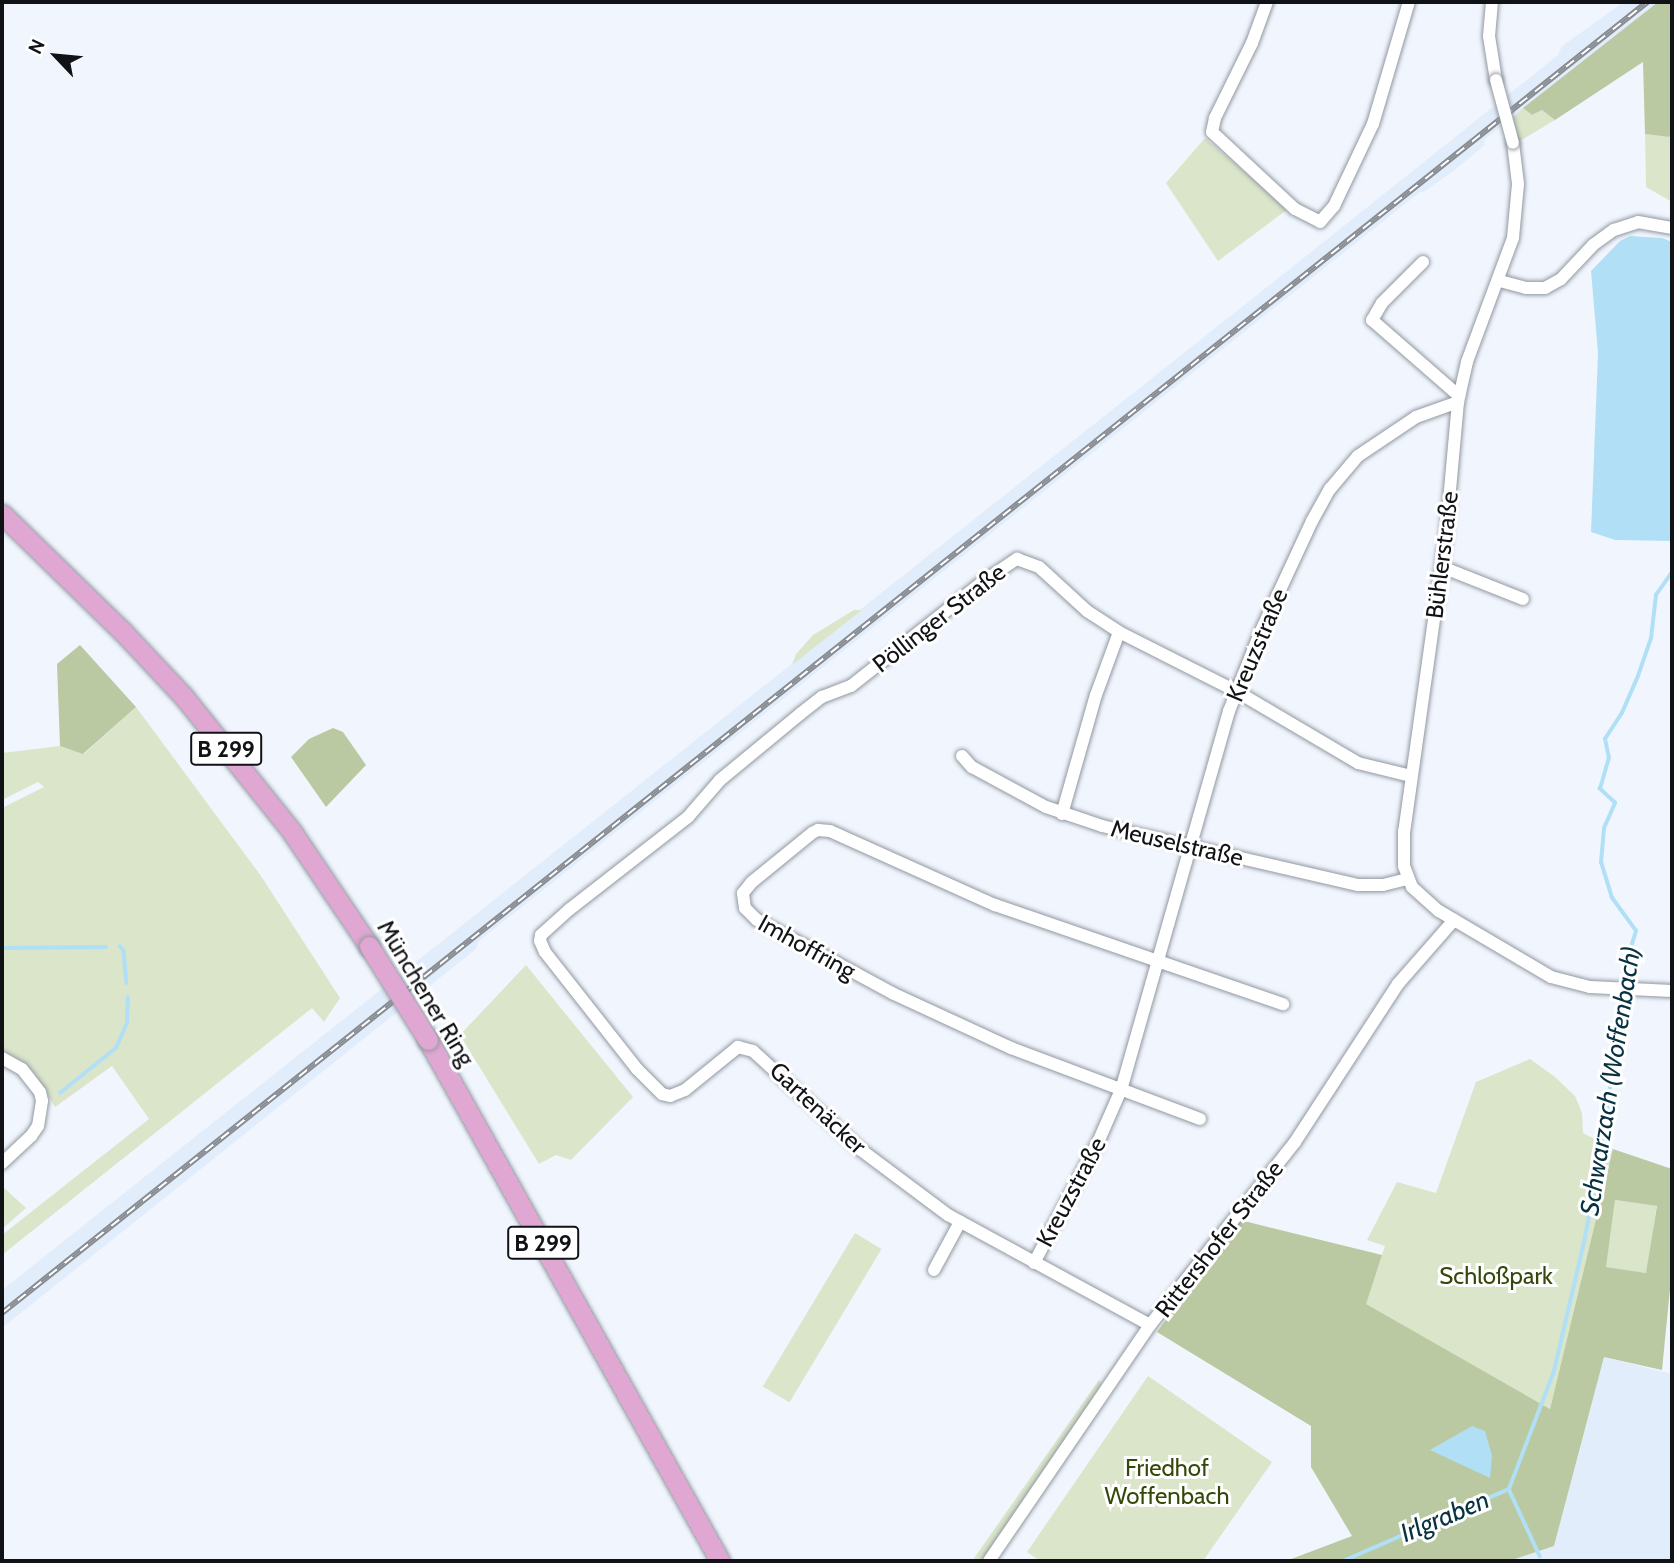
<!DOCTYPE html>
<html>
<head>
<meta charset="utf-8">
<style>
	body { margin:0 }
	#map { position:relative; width:1674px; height:1563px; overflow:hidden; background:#f1f6fe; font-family:Cabin,sans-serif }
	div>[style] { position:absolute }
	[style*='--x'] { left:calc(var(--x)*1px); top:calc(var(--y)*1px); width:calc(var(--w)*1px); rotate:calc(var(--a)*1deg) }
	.built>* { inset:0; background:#e2edfc }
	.green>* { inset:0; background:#dae5ca; transform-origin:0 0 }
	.forest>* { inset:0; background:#bac9a1 }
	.water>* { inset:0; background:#b1e0f6 }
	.stream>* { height:3.5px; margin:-1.75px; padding:0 1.75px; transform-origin:1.75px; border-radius:1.75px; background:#b1e0f6 }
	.roads { filter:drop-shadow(0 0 2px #9298a0) drop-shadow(0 0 2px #9298a0) }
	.minor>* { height:12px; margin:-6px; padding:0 6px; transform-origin:6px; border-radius:6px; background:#fff }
	.primary>* { height:19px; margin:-9.5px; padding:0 9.5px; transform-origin:9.5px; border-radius:9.5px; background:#dfa7d1 }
	.rail>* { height:6px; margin-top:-3px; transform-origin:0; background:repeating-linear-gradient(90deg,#fff 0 10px,#888c91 0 20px); box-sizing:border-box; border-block:2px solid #888c91 }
	.bridges { filter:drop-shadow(0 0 2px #9298a0) drop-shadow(0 0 2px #9298a0) }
	.minor-bridge>* { height:12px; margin:-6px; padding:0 6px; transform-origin:6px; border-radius:6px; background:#fff }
	.primary-bridge>* { height:19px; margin:-9.5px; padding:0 9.5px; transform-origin:9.5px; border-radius:9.5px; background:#dfa7d1 }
	span { translate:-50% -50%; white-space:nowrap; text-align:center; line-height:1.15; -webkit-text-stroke:6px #fff; paint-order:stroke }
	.shield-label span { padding:2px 5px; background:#fff; border:2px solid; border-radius:5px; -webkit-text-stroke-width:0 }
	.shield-label { font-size:23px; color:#101215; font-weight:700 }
	.street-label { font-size:24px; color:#101215 }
	.park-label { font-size:24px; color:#364809 }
	.water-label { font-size:26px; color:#083242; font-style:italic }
	.frame { position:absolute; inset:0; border:4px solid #101215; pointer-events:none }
	.north { position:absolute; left:21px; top:21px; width:70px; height:70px; -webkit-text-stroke:5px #fff; paint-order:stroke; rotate:296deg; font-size:19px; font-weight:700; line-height:28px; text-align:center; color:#101215 }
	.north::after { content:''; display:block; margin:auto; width:24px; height:32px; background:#101215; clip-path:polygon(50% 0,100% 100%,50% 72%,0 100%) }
</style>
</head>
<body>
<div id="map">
	<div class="built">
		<i style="clip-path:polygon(1624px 2px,1658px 2px,1484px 140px,1485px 145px,1456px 169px,1424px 192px,1420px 192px,479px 941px,476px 949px,2px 1328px,2px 1290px,1296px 264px,1558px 55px,1562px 46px)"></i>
		<i style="clip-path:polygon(1604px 1357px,1672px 1374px,1672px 1561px,1509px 1561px,1554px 1546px)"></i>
	</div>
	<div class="green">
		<i style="clip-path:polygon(1523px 108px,1532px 115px,1542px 110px,1555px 120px,1518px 142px,1512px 119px)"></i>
		<i style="clip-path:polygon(1672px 130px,1672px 202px,1646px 187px,1645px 134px,1669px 137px)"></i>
		<i style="clip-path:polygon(1205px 138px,1288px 209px,1218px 261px,1166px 183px)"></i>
		<i style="clip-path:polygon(854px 610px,862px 610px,792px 665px,796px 654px,813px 635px)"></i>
		<i style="clip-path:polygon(136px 707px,261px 876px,340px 998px,324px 1022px,312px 1008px,2px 1255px,2px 1235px,149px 1119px,112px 1066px,55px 1107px,34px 1072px,22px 1061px,2px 1050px,2px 808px,44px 787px,38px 782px,2px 800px,2px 753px,60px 746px,84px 754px)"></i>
		<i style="clip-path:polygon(526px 965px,633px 1097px,571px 1160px,556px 1155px,539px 1164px,460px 1035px)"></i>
		<i style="clip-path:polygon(1530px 1059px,1555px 1077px,1575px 1096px,1582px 1113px,1583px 1133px,1613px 1149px,1550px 1409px,1365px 1304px,1385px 1246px,1367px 1240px,1397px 1182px,1436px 1193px,1476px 1082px)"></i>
		<i style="clip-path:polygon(2px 1186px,26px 1208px,2px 1229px)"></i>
		<i style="left:1615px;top:1200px;width:42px;height:68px;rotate:8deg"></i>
		<i style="left:855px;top:1233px;width:31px;height:179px;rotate:31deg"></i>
		<i style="clip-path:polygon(1148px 1376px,1272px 1462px,1203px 1561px,1040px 1561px,1027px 1552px)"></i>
		<i style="clip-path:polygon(1099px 1380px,1102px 1385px,992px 1550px,982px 1561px,972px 1561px)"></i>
	</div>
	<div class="forest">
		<i style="clip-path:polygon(1658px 2px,1672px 2px,1672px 130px,1669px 137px,1645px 134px,1643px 62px,1555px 120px,1542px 110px,1532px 115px,1523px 108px)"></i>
		<i style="clip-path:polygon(80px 645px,136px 707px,83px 754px,60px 746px,57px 664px)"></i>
		<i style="clip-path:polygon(333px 728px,343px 732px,366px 765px,326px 807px,291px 757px,309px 739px)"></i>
		<i style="clip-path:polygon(evenodd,1613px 1149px,1672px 1169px,1672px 1269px,1662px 1370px,1604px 1357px,1554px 1546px,1509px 1561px,1286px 1561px,1352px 1536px,1311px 1467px,1311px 1426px,1157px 1332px,1240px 1220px,1382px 1255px,1366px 1304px,1550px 1409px,1613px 1149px,1615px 1200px,1657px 1206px,1646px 1273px,1606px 1267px,1615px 1200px)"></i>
	</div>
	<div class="water">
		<i style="clip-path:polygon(1630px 236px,1662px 238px,1672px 242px,1672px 541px,1615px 540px,1591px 532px,1598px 353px,1591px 271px,1620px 241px)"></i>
		<i style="clip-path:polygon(1472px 1426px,1485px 1431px,1492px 1456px,1490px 1478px,1430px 1450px)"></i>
	</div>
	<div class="stream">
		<i style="--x:120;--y:946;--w:6;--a:51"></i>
		<i style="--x:124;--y:951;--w:32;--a:85"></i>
		<i style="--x:2;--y:948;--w:104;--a:-0.6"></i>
		<i style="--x:60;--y:1093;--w:72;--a:-38.8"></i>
		<i style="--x:116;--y:1048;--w:27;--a:-66"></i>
		<i style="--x:127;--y:1023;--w:25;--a:-88"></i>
		<i style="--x:1509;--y:1489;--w:126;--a:-69.1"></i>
		<i style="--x:1554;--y:1371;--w:132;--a:-76.9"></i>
		<i style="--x:1584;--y:1242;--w:104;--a:-78.9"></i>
		<i style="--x:1604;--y:1140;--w:168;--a:-83.5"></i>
		<i style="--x:1623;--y:973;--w:44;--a:-72.8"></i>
		<i style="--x:1636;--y:931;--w:41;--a:-126"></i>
		<i style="--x:1612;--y:898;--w:37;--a:-107"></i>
		<i style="--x:1601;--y:863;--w:35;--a:-85"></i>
		<i style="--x:1604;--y:828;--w:27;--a:-66"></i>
		<i style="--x:1615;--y:803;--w:21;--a:-137"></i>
		<i style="--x:1600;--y:789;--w:32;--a:-74"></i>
		<i style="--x:1609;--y:758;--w:19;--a:-102"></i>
		<i style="--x:1605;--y:739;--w:31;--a:-57"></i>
		<i style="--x:1622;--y:713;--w:40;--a:-66.6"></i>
		<i style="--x:1638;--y:676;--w:39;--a:-71"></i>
		<i style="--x:1651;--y:639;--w:44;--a:-83.5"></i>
		<i style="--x:1656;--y:595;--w:28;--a:-55"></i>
		<i style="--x:1509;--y:1489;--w:74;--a:65.2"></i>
		<i style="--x:1343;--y:1561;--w:181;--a:-23.4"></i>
	</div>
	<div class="roads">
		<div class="minor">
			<i style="--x:1267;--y:2;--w:44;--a:110.1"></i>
			<i style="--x:1252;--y:43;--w:84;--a:116.3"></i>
			<i style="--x:1215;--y:118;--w:14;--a:102"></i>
			<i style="--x:1212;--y:132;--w:113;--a:42.9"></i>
			<i style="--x:1295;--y:209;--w:28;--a:27"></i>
			<i style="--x:1320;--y:222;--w:21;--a:-49"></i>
			<i style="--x:1334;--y:206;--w:91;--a:-64.6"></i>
			<i style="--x:1373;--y:124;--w:127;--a:-73.6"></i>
			<i style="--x:1492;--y:2;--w:34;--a:95"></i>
			<i style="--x:1489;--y:36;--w:45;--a:81"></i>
			<i style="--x:1513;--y:143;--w:41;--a:83"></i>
			<i style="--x:1518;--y:184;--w:54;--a:95.3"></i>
			<i style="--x:1513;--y:238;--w:132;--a:110.4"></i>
			<i style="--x:1467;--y:362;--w:41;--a:102.7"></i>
			<i style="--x:1458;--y:402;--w:133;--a:95.2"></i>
			<i style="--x:1446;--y:534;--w:300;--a:98"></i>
			<i style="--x:1404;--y:831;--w:35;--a:90"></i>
			<i style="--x:1404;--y:866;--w:22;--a:69"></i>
			<i style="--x:1412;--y:887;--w:36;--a:42"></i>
			<i style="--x:1439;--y:911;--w:130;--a:30.5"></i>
			<i style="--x:1551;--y:977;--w:40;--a:14.4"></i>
			<i style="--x:1590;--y:987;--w:82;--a:2.8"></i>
			<i style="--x:1423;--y:262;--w:58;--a:135"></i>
			<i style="--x:1382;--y:303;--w:20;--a:120"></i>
			<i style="--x:1372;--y:320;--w:116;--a:41.1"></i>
			<i style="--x:1500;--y:281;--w:27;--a:15"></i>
			<i style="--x:1526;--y:288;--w:19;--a:0"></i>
			<i style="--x:1545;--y:288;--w:18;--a:-29"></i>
			<i style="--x:1561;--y:279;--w:47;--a:-46.7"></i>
			<i style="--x:1593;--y:245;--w:26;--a:-36"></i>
			<i style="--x:1614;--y:230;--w:25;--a:-18"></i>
			<i style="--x:1638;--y:222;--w:35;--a:10"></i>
			<i style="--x:1442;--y:567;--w:87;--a:21.6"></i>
			<i style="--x:962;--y:756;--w:15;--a:48"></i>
			<i style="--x:972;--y:767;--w:84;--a:28.4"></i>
			<i style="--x:1046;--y:807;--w:59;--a:18.7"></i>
			<i style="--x:1102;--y:826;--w:263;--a:13"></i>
			<i style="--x:1358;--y:885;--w:25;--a:0"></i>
			<i style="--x:1383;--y:885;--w:25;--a:-14"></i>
			<i style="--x:1062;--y:814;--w:124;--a:-74.1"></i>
			<i style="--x:1096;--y:695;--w:67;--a:-69.9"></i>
			<i style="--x:2;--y:1058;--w:23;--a:29"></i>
			<i style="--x:22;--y:1069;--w:29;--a:52"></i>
			<i style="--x:40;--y:1092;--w:9;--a:77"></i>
			<i style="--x:42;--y:1101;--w:25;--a:99"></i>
			<i style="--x:38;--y:1126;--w:12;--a:125"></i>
			<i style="--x:31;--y:1136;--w:40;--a:137"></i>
			<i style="--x:1200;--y:1119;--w:202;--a:-159.4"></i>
			<i style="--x:1011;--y:1048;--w:129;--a:-155.2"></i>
			<i style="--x:894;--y:994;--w:156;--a:-151.6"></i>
			<i style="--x:757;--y:920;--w:17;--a:-135"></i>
			<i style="--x:745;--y:908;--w:15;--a:-98"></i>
			<i style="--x:743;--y:893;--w:14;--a:-51"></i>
			<i style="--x:752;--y:882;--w:77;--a:-39.2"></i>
			<i style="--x:812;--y:833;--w:7;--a:-27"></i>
			<i style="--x:818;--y:830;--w:12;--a:5"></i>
			<i style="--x:830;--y:831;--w:181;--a:24.2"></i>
			<i style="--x:995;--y:905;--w:305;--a:19"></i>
			<i style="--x:1034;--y:1263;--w:139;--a:-62.1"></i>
			<i style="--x:1099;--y:1140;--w:55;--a:-66.3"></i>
			<i style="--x:1121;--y:1090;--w:394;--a:-74.1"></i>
			<i style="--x:1229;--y:711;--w:84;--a:-68.3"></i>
			<i style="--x:1260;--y:633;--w:123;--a:-65.1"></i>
			<i style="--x:1312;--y:521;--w:37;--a:-61"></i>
			<i style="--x:1330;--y:489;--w:43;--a:-49.7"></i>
			<i style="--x:1358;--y:456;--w:70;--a:-33.9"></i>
			<i style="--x:1416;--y:417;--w:45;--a:-19.7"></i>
			<i style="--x:934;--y:1270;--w:55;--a:-61.6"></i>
			<i style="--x:1150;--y:1325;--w:230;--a:-151.4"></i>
			<i style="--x:948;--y:1215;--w:109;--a:-143.2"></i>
			<i style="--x:861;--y:1150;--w:147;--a:-137.5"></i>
			<i style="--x:753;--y:1051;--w:16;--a:-165"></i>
			<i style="--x:738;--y:1047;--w:68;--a:140.9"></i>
			<i style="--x:685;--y:1090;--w:16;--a:158"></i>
			<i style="--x:670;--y:1096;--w:8;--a:-166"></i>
			<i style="--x:662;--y:1094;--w:35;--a:-135"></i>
			<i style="--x:637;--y:1069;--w:149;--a:-128.2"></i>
			<i style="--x:545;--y:952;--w:12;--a:-114"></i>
			<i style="--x:540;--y:941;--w:6;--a:-81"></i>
			<i style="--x:541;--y:935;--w:39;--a:-42"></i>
			<i style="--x:570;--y:909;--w:150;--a:-37.9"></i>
			<i style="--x:688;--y:817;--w:49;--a:-49.1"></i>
			<i style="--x:720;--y:780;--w:104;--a:-39.5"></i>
			<i style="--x:800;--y:714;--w:28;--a:-38"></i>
			<i style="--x:822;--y:697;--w:31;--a:-21"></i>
			<i style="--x:851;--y:686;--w:169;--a:-38.3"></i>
			<i style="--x:984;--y:581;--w:40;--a:-34"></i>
			<i style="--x:1017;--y:559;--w:23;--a:20"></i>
			<i style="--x:1039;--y:567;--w:65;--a:42.5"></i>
			<i style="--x:1087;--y:611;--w:38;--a:33"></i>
			<i style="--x:1119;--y:632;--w:131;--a:26.8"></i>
			<i style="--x:1236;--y:691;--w:142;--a:30.5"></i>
			<i style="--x:1358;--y:763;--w:55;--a:13.8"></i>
			<i style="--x:989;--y:1561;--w:286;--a:-55.7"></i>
			<i style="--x:1150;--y:1325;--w:233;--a:-51.6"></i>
			<i style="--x:1295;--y:1142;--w:189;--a:-56.9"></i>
			<i style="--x:1398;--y:984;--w:85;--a:-48.8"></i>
		</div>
		<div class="primary">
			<i style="--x:2;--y:514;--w:169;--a:44.3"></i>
			<i style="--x:123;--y:632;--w:89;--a:46.8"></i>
			<i style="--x:184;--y:697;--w:173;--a:51.3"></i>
			<i style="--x:292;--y:832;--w:138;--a:56"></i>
			<i style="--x:428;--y:1040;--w:597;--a:60.73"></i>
		</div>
	</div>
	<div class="rail">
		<i style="--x:2;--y:1313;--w:2104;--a:-38.55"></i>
	</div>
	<div class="bridges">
		<div class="minor-bridge">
			<i style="--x:1496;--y:80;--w:65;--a:74.9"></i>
		</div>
		<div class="primary-bridge">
			<i style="--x:369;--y:946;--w:111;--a:57.9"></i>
		</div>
	</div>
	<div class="shield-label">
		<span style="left:226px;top:749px">B 299</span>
		<span style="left:543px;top:1243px">B 299</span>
	</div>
	<div class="street-label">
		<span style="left:1442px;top:555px;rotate:-83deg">Bühlerstraße</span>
		<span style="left:939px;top:618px;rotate:-38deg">Pöllinger Straße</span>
		<span style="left:1257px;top:645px;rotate:-67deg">Kreuzstraße</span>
		<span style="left:1177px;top:843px;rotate:13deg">Meuselstraße</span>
		<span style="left:807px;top:947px;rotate:29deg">Imhoffring</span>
		<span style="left:426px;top:993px;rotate:59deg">Münchener Ring</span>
		<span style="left:818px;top:1108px;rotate:43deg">Gartenäcker</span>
		<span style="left:1071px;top:1192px;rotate:-62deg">Kreuzstraße</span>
		<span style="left:1219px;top:1239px;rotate:-52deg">Rittershofer Straße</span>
	</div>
	<div class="park-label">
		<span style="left:1496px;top:1276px">Schloßpark</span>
		<span style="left:1167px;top:1482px">Friedhof<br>Woffenbach</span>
	</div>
	<div class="water-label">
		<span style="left:1611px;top:1081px;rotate:-81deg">Schwarzach (Woffenbach)</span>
		<span style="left:1445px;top:1517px;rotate:-23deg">Irlgraben</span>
	</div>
	<div class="frame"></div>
	<div class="north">N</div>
</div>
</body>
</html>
